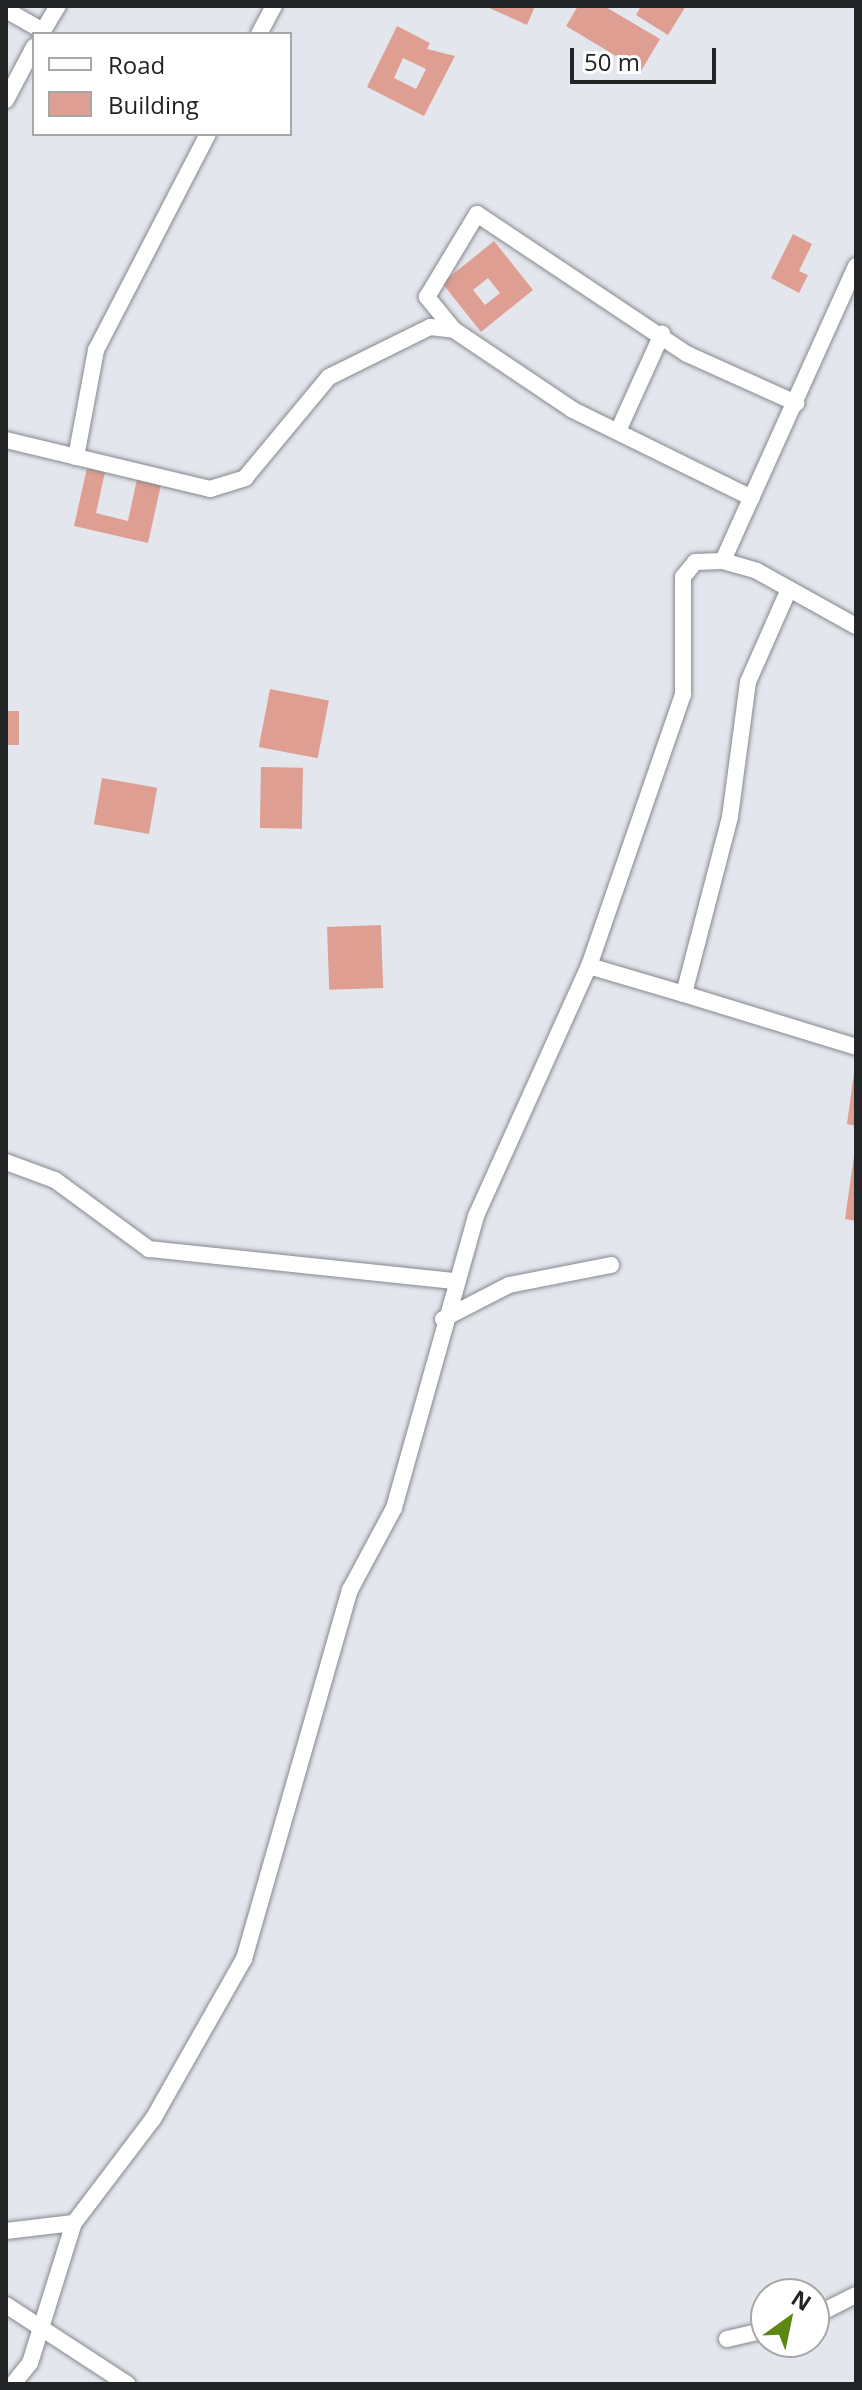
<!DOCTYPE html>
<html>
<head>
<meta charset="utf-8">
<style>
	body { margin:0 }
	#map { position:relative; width:862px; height:2390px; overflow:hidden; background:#e3e7ed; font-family:"Open Sans",sans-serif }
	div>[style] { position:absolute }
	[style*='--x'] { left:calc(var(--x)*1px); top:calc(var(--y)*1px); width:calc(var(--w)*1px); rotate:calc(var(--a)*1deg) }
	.building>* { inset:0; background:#df9e92; transform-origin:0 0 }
	.roads { filter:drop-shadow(0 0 2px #85888e) drop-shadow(0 0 2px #85888e) }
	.street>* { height:16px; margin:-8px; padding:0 8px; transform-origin:8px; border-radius:8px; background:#fff }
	span { translate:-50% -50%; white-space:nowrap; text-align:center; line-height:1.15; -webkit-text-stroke:6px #fff; paint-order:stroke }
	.frame { position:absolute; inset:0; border:8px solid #232426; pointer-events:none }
	.legend { position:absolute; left:32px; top:32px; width:260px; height:104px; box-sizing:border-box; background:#fff; border:2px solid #a7a7a8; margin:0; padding:10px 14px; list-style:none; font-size:24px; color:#232426 }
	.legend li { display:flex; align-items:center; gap:16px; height:40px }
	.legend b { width:40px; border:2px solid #a7a7a8 }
	.north { position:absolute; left:750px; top:2278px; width:80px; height:80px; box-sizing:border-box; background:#fff; border:2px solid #a7a7a8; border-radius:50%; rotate:33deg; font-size:22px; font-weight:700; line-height:32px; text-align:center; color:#232426 }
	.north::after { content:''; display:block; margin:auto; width:28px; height:36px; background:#5c8713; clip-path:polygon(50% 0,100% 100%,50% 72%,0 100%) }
	.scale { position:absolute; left:570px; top:48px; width:146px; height:36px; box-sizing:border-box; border:4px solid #232426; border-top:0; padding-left:10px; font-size:24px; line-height:28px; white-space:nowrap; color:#232426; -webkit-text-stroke:6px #fff; paint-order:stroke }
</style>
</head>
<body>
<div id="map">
	<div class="building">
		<i style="clip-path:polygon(485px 6px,535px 6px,527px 25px)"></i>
		<i style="clip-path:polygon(578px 6px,604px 6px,660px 39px,641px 71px,566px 26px)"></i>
		<i style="clip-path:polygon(641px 6px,686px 6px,668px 35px,636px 15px)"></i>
		<i style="clip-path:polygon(evenodd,397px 26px,430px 43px,427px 49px,455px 56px,424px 116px,367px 87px,397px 26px,403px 58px,426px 69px,416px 89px,394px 78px,403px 58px)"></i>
		<i style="clip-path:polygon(793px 234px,812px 244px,799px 271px,808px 275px,799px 293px,771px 278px)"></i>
		<i style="clip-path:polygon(evenodd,494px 241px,533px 290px,481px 332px,442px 283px,494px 241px,488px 278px,500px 293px,485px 305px,473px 290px,488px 278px)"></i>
		<i style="clip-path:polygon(87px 468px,105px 472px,96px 513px,128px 521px,137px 479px,161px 485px,148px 543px,74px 526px)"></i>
		<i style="left:270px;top:689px;width:60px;height:59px;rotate:11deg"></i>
		<i style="left:6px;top:711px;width:13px;height:34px"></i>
		<i style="left:261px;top:767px;width:42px;height:61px;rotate:1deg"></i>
		<i style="left:102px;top:778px;width:56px;height:47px;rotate:10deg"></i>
		<i style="left:381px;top:925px;width:63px;height:54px;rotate:88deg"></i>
		<i style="clip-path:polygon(854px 1073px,856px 1073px,856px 1126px,847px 1124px)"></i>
		<i style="clip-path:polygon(854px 1156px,856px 1156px,856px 1221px,845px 1219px)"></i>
	</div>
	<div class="roads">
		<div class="street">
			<i style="--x:6;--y:10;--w:43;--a:29.6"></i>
			<i style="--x:41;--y:34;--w:33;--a:-59"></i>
			<i style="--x:259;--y:34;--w:32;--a:-62"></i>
			<i style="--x:6;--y:100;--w:60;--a:-62.2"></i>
			<i style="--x:856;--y:266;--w:324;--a:114.3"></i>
			<i style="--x:723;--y:561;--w:35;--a:16"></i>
			<i style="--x:757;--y:571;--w:113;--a:29.1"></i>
			<i style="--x:454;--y:330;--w:43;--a:-129.3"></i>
			<i style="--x:427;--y:297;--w:97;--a:-58.9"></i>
			<i style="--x:477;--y:214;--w:252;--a:33.7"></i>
			<i style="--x:687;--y:354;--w:120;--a:24.2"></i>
			<i style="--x:618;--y:431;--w:107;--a:-65.6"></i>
			<i style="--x:6;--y:440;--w:210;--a:13.5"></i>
			<i style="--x:210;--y:489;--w:37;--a:-17"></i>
			<i style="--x:245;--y:478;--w:131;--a:-50.3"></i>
			<i style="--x:329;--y:377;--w:113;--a:-26.3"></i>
			<i style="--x:430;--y:327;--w:24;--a:7"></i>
			<i style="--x:454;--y:330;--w:143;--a:33.9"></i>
			<i style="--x:573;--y:410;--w:199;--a:26.2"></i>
			<i style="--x:76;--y:457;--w:109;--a:-79.4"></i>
			<i style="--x:96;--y:350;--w:243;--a:-62.6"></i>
			<i style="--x:789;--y:589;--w:102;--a:113.8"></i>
			<i style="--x:748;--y:682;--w:136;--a:97.6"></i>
			<i style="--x:730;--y:817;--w:183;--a:104.6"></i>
			<i style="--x:684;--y:994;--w:180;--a:17.1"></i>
			<i style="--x:589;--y:966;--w:99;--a:16.4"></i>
			<i style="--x:6;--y:1162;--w:52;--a:20.2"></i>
			<i style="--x:55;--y:1180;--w:117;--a:36.3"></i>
			<i style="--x:149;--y:1249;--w:308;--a:6"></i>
			<i style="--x:443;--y:1319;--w:74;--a:-27.3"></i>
			<i style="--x:509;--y:1285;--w:104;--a:-11.1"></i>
			<i style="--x:6;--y:2231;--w:68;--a:-6.7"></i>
			<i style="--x:6;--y:2305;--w:145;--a:33.1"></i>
			<i style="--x:814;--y:2316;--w:47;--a:-26.6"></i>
			<i style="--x:727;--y:2339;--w:40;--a:-13"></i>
			<i style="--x:13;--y:2384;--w:27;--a:-51"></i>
			<i style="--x:30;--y:2363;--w:147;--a:-72.6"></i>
			<i style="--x:74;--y:2223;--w:131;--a:-52.8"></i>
			<i style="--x:153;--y:2119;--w:184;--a:-60.4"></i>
			<i style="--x:244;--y:1959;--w:384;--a:-74"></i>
			<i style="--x:350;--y:1590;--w:93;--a:-61.8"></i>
			<i style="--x:394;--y:1508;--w:303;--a:-74.3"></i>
			<i style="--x:476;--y:1216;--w:274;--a:-65.7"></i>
			<i style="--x:589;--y:966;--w:287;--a:-70.9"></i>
			<i style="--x:683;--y:695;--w:118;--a:-90"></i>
			<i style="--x:683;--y:577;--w:19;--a:-51"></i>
			<i style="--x:695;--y:562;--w:28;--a:-2"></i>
		</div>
	</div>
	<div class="frame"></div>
	<ul class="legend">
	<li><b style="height:10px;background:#fff"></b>Road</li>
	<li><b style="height:22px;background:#df9e92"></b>Building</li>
	</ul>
	<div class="north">N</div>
	<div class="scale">50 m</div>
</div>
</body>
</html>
